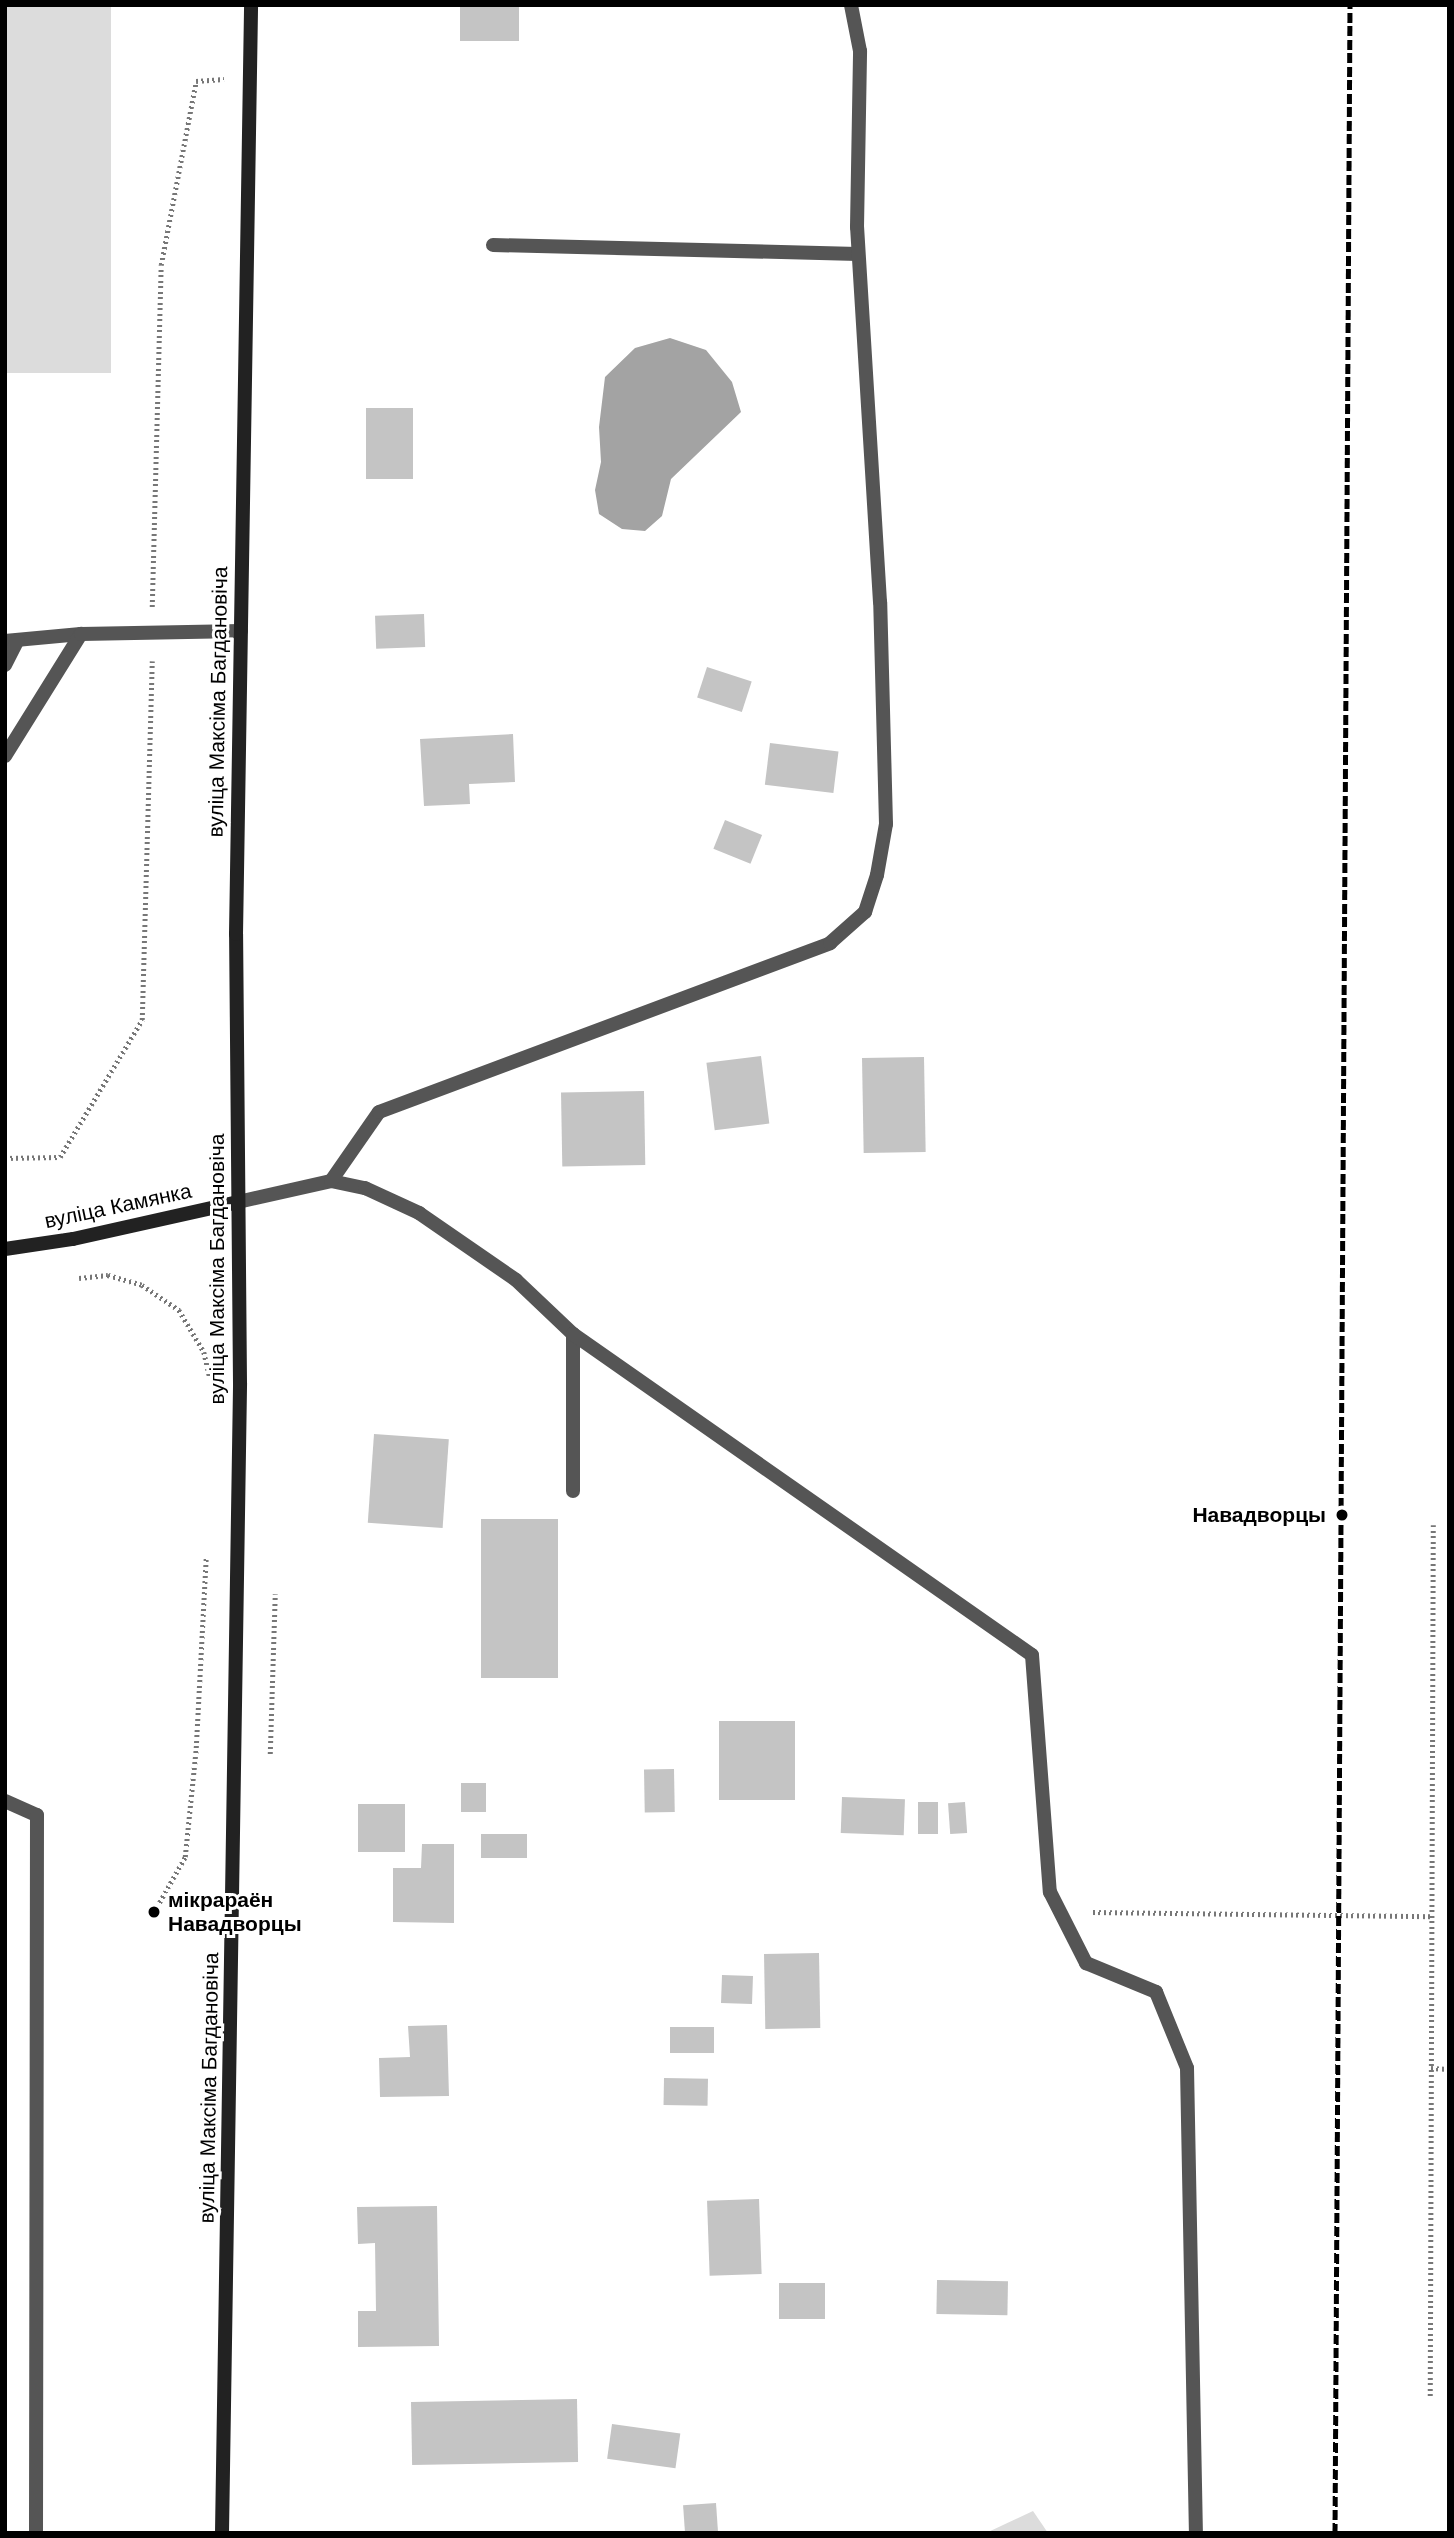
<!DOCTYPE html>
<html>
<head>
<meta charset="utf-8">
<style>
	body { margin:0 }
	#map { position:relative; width:1454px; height:2538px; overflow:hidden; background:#fff; font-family:Helvetica,sans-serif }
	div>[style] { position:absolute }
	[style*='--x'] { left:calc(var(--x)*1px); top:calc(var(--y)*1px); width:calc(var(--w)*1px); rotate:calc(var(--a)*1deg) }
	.green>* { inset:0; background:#dcdcdc; transform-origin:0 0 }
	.water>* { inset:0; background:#a3a3a3 }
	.building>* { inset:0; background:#c4c4c4; transform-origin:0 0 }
	.path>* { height:4.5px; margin-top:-2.25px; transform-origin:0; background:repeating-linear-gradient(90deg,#777 0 2px,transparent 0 5.5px) }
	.lane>* { height:14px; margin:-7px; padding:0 7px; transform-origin:7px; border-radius:7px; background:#555 }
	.street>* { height:14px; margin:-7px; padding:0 7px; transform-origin:7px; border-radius:7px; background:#555 }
	.secondary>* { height:14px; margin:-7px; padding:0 7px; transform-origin:7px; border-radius:7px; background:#222 }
	.rail>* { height:5px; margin-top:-2.5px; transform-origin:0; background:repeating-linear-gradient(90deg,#000 0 10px,transparent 0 13.5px) }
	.dots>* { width:19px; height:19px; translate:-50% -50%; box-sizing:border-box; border:4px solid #fff; border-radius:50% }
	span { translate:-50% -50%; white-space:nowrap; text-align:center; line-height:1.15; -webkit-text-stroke:6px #fff; paint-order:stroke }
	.street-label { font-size:21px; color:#000 }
	.poi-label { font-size:21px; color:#000; font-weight:700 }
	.right { translate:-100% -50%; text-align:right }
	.left { translate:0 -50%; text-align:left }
	.frame { position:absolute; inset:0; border:7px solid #000; pointer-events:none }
</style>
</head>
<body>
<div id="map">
	<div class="green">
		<i style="left:5px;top:5px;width:106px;height:368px"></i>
		<i style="clip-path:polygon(1033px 2511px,1048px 2533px,986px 2533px)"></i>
	</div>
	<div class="water">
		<i style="clip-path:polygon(670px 338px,706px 350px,732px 382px,741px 412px,671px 479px,662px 516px,645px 531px,622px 529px,599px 514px,595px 490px,601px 462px,599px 427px,605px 377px,635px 348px)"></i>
	</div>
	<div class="building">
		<i style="left:460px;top:5px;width:59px;height:36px"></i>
		<i style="left:366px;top:408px;width:47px;height:71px"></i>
		<i style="left:424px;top:614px;width:33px;height:49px;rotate:88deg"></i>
		<i style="left:707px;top:667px;width:47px;height:32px;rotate:18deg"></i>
		<i style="clip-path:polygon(513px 734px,515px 782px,469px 784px,470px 804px,424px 806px,420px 739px)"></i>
		<i style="left:770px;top:743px;width:69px;height:42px;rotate:7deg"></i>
		<i style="left:725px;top:820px;width:40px;height:31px;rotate:22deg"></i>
		<i style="left:761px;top:1056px;width:68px;height:55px;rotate:83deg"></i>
		<i style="left:924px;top:1057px;width:95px;height:62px;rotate:89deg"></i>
		<i style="left:644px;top:1091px;width:74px;height:83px;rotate:89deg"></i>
		<i style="left:374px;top:1434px;width:75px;height:89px;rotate:4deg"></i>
		<i style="left:481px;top:1519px;width:77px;height:159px"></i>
		<i style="left:719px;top:1721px;width:76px;height:79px"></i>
		<i style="left:674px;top:1769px;width:43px;height:30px;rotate:89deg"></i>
		<i style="left:486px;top:1783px;width:29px;height:25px;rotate:90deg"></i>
		<i style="left:842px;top:1797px;width:63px;height:36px;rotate:2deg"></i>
		<i style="left:918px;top:1802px;width:20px;height:32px"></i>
		<i style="left:965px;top:1802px;width:31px;height:17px;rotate:86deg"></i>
		<i style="left:358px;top:1804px;width:47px;height:48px"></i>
		<i style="left:481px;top:1834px;width:46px;height:24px"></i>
		<i style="clip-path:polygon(422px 1844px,454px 1844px,454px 1923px,393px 1922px,393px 1868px,421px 1868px)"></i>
		<i style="left:819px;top:1953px;width:75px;height:55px;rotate:89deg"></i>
		<i style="left:722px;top:1975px;width:31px;height:28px;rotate:2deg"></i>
		<i style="clip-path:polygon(447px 2025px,449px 2096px,380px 2097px,379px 2058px,410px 2057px,408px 2026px)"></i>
		<i style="left:670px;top:2027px;width:44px;height:26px"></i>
		<i style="left:664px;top:2078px;width:44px;height:27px;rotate:1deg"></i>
		<i style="left:759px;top:2199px;width:75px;height:52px;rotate:88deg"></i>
		<i style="clip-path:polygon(437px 2206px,439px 2346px,358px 2347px,358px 2311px,376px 2311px,375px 2243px,358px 2244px,357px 2207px)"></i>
		<i style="left:937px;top:2280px;width:71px;height:34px;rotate:1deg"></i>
		<i style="left:825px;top:2283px;width:36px;height:46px;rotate:90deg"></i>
		<i style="left:577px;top:2399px;width:63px;height:166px;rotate:89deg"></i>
		<i style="left:612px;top:2424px;width:69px;height:35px;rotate:8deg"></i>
		<i style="left:716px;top:2503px;width:30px;height:33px;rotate:86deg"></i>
	</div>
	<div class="path">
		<i style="--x:152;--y:607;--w:342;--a:-88.5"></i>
		<i style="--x:161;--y:265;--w:187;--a:-79.2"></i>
		<i style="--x:196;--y:81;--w:28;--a:-4"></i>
		<i style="--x:5;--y:1158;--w:55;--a:-1"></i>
		<i style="--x:60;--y:1157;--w:160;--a:-59.1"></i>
		<i style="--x:142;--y:1020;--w:359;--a:-88.4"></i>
		<i style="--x:79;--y:1278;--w:29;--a:-6"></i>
		<i style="--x:108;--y:1275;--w:35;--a:16"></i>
		<i style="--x:142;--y:1285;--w:45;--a:34"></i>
		<i style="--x:179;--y:1310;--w:49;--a:59.2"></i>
		<i style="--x:204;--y:1352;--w:27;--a:77"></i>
		<i style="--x:270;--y:1754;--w:160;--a:-88.2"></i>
		<i style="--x:154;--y:1912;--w:63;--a:-60.6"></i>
		<i style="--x:185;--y:1857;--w:110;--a:-84.2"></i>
		<i style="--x:196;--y:1748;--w:190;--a:-87"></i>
		<i style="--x:1093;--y:1912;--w:339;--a:0.7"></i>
		<i style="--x:1431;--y:2068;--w:18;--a:3"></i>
		<i style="--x:1430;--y:2396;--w:871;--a:-89.8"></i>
	</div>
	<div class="lane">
		<i style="--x:493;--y:245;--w:365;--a:1.4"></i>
		<i style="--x:5;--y:641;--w:76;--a:-5.3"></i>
		<i style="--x:5;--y:665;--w:28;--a:-63"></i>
		<i style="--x:5;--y:756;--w:144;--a:-58.1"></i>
		<i style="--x:81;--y:634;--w:160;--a:-1.1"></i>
		<i style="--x:331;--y:1181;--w:35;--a:12"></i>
		<i style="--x:365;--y:1188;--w:60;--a:24.8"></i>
		<i style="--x:419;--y:1213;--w:118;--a:34.6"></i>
		<i style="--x:516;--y:1280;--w:79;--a:43.5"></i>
		<i style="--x:573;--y:1334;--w:8;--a:90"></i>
		<i style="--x:238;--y:1202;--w:95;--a:-12.7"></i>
		<i style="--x:331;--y:1181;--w:84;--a:-55.2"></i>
		<i style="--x:379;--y:1112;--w:482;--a:-20.5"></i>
		<i style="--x:830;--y:943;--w:47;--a:-41.5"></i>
		<i style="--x:865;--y:912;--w:39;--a:-72"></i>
		<i style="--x:877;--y:875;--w:52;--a:-80"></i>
		<i style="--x:886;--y:824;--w:222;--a:-91.5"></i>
		<i style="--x:880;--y:602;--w:376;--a:-93.5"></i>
		<i style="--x:857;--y:227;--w:176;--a:-89"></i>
		<i style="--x:860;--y:51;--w:47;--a:-101.1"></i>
		<i style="--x:573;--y:1491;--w:157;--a:-90"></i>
		<i style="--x:573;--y:1334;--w:560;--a:34.97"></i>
		<i style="--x:1032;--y:1655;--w:238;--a:85.7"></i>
		<i style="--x:1050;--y:1892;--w:80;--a:63.1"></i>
		<i style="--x:1086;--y:1963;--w:76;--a:22.5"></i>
		<i style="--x:1156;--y:1992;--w:82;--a:67.8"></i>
		<i style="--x:1187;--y:2068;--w:465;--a:88.9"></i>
	</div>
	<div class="street">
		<i style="--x:5;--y:1801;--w:35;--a:24"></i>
		<i style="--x:37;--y:1815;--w:718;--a:90.08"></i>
	</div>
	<div class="secondary">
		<i style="--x:5;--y:1249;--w:69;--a:-8.4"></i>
		<i style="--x:73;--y:1239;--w:169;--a:-12.6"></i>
		<i style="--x:222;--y:2533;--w:1150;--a:-89.1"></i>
		<i style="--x:240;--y:1383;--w:449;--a:-90.5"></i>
		<i style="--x:236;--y:934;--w:929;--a:-89.07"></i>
	</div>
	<div class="rail">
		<i style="--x:1335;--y:2533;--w:2528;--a:-89.66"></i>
	</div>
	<div class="dots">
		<i style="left:1342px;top:1515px;background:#000"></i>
		<i style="left:154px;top:1912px;background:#000"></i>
	</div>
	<div class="street-label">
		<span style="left:218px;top:702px;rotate:-89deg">вуліца Максіма Багдановіча</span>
		<span style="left:118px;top:1206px;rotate:-12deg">вуліца Камянка</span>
		<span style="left:217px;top:1269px;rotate:-90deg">вуліца Максіма Багдановіча</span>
		<span style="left:209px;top:2088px;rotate:-89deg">вуліца Максіма Багдановіча</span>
	</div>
	<div class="poi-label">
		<span class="right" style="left:1326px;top:1515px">Навадворцы</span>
		<span class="left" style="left:168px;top:1912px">мікрараён<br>Навадворцы</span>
	</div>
	<div class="frame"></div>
</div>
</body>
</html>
